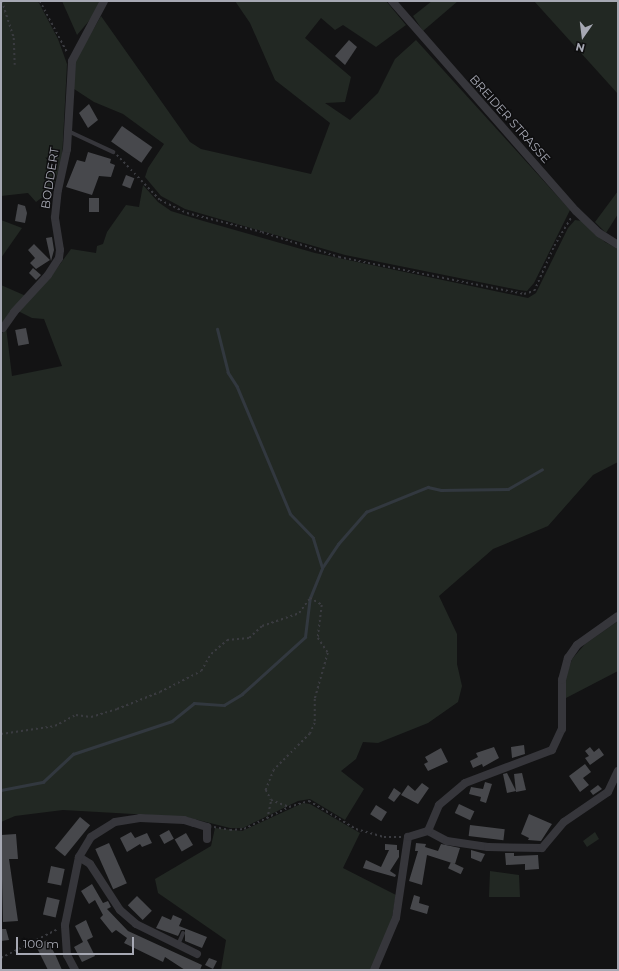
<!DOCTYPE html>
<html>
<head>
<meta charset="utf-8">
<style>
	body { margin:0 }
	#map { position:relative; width:619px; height:971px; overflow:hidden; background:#131314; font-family:Montserrat,sans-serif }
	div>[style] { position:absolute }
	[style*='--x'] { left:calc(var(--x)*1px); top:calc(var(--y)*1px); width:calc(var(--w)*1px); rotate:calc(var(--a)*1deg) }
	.green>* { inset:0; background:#222823 }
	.stream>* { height:2.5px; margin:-1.25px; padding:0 1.25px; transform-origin:1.25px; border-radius:1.25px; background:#32383f }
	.building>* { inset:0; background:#47484c; transform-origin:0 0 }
	.path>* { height:1.5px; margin-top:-0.75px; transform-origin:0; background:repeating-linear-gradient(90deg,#3a3b40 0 2px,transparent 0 5px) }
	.service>* { height:4px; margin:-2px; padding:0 2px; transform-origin:2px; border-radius:2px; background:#36363b }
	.minor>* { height:8px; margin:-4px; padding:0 4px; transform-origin:4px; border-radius:4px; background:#36363b }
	span { translate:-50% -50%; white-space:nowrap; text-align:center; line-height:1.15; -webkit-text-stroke:3px #0e0e0f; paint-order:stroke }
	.street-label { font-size:12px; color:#a6a8b3 }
	.frame { position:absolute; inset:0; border:2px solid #a6a8b3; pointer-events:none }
	.north { position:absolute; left:563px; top:16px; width:40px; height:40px; -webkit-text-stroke:3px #0e0e0f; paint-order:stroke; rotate:194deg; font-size:11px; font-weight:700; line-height:16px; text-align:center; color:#a6a8b3 }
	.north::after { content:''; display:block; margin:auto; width:14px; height:18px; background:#a6a8b3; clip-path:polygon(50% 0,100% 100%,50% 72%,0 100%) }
	.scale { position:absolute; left:16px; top:937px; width:118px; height:18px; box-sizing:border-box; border:2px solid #a6a8b3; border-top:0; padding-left:5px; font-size:12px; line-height:14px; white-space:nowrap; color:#a6a8b3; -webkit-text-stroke:3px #0e0e0f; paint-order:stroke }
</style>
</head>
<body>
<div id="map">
	<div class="green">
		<i style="clip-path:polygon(1px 1px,38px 1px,58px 39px,67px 64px,62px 159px,52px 190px,36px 202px,28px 193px,1px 196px)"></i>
		<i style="clip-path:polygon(62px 1px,100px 1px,94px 15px,77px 35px)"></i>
		<i style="clip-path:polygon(235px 1px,386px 1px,406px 25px,376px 47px,343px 25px,335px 30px,321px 18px,305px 38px,351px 77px,345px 102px,325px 103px,350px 120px,378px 93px,395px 59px,416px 40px,570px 210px,534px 283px,527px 291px,519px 290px,345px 255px,185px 209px,161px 196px,145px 177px,148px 168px,164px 144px,123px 114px,94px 102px,71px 87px,74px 63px,101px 16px,190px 142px,201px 149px,311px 174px,330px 123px,275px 80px,250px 23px)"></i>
		<i style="clip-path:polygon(432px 1px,458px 1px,423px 31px,413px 16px)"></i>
		<i style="clip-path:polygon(534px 1px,618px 1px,618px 94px)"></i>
		<i style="clip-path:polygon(143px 185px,158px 202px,171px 211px,200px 220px,315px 253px,528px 298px,536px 293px,568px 228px,575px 220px,582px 221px,605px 242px,618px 249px,618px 462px,593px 475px,548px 526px,493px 549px,439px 596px,457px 634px,457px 664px,462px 686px,458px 702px,428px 723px,378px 743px,363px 742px,356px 759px,341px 771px,364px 789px,345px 820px,310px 799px,298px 801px,243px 828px,230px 828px,186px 817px,63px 810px,15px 816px,1px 822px,1px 335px,6px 327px,12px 376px,62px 366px,44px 319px,32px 318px,18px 311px,50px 278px,71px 249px,96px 253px,97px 246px,103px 244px,107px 232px,126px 205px,139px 207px)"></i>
		<i style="clip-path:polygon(618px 191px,618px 214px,606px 233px,595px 222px)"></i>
		<i style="clip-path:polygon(1px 220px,22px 228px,1px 258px)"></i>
		<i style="clip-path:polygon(1px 285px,26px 296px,1px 326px)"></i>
		<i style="clip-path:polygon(618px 621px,618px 671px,566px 698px,566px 676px,572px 659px,585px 644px)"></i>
		<i style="clip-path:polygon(303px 803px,310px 804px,360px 833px,343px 868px,396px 895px,390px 928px,372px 970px,221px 970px,226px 940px,158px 893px,155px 879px,211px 846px,215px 828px,242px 831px)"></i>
		<i style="clip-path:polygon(595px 832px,599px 839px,587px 847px,583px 841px)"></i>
		<i style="clip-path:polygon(490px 871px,519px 875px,520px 897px,489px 897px)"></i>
	</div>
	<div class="stream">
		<i style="--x:322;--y:568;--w:29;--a:-56"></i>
		<i style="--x:338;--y:544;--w:43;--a:-48.8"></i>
		<i style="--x:366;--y:512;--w:67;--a:-22"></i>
		<i style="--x:428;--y:487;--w:13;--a:13"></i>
		<i style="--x:441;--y:490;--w:67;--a:-0.9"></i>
		<i style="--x:508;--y:489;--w:39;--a:-30"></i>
		<i style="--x:1;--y:790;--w:43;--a:-10.8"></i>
		<i style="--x:43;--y:782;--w:41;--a:-43"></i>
		<i style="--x:73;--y:754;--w:104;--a:-18.4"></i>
		<i style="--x:172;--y:721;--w:28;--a:-39"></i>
		<i style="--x:194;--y:703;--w:30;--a:4"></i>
		<i style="--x:224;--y:705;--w:21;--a:-31"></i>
		<i style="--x:242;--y:694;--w:85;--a:-42.1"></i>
		<i style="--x:305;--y:637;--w:39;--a:-83"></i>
		<i style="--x:310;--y:598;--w:32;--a:-68"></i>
		<i style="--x:322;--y:568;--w:31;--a:-107"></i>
		<i style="--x:313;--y:538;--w:33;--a:-134"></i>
		<i style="--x:290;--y:514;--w:138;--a:-112.7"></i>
		<i style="--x:237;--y:387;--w:17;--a:-123"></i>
		<i style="--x:228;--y:373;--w:45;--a:-104"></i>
	</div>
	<div class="building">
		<i style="clip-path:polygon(349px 40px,357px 47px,345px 65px,335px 56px)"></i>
		<i style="clip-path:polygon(89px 104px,98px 120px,88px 128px,79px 113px)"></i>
		<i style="left:122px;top:126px;width:37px;height:19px;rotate:35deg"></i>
		<i style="clip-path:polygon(88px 152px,111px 159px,110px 163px,115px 165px,111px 177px,99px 176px,92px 195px,66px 187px,77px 160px,85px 162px)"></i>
		<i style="left:126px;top:175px;width:9px;height:11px;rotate:21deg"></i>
		<i style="left:89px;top:198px;width:10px;height:14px"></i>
		<i style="clip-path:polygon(18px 204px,25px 206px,27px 213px,25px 223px,15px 221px)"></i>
		<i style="clip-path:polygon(52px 237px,54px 250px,51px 261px,46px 238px)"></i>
		<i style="clip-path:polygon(34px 244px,50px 260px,36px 269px,30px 263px,35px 258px,28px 250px)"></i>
		<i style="clip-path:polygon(33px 268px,41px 275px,36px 280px,29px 273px)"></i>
		<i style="left:26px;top:328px;width:16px;height:11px;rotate:79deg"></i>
		<i style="clip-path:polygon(524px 745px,525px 754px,512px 758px,511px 747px)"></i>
		<i style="clip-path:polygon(494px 747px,499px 758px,483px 767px,482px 764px,473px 768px,470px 761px,478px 757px,476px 753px)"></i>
		<i style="clip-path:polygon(590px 747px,594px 752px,599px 748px,604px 755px,590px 765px,585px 758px,589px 756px,585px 751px)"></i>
		<i style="clip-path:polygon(441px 748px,448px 762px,428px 771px,424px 764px,428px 762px,425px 757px)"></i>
		<i style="clip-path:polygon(585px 764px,591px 772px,583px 778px,589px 785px,580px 792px,569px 776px)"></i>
		<i style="clip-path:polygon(507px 773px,516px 791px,507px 793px,503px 774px)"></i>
		<i style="clip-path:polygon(522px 773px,526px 790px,516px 792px,514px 774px)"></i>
		<i style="clip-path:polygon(485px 782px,492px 784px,486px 803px,480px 801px,481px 797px,469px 794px,471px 787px,483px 789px)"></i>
		<i style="clip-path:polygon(422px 783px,429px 788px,418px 804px,401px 795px,408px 785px,415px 791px)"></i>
		<i style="clip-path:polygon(598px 785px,602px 789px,593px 795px,590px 791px)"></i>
		<i style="clip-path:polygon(394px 788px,401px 793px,394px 802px,388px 798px)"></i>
		<i style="left:459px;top:804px;width:17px;height:10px;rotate:25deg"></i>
		<i style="left:376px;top:805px;width:13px;height:11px;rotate:32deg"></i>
		<i style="clip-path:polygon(529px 814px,552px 824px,541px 841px,528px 840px,529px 838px,521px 834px)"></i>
		<i style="left:80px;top:817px;width:13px;height:40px;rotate:39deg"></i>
		<i style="left:470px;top:825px;width:35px;height:11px;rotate:7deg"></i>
		<i style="left:169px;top:830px;width:10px;height:11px;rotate:61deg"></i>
		<i style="clip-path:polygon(131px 832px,135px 838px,147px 833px,152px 843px,142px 847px,140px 844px,127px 852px,120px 838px)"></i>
		<i style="left:186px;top:833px;width:14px;height:13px;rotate:60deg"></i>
		<i style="clip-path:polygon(16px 834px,18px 859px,9px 859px,18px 921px,3px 922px,1px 835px)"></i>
		<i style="left:109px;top:843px;width:44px;height:15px;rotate:66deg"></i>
		<i style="clip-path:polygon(416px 843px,426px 844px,425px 847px,438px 851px,441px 844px,460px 848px,455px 864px,427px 855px,422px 885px,409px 881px,418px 851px,415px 851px)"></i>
		<i style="clip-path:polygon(385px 844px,397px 845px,397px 850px,399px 850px,399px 857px,390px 871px,396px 875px,395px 877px,363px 868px,366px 860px,381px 867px,389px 850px,385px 850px)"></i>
		<i style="clip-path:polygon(471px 850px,485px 854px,481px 862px,471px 858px)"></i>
		<i style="clip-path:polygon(505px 853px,514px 853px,514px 856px,538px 855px,539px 869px,525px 870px,525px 864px,506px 865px)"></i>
		<i style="left:451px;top:862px;width:14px;height:7px;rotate:25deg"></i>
		<i style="left:51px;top:866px;width:14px;height:17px;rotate:12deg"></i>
		<i style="clip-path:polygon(92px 884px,103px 903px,108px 901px,111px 907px,107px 909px,128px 931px,202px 965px,200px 970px,185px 970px,165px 957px,163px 962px,124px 943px,127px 938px,116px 930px,112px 933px,100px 918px,103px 915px,95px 900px,89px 904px,81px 891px)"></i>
		<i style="clip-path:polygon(414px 895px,420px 897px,419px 903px,429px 906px,427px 914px,410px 909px)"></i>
		<i style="left:137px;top:896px;width:21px;height:13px;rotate:45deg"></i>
		<i style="left:47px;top:897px;width:13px;height:18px;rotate:13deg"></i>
		<i style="clip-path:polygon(173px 915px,182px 919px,179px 926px,207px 937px,202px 948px,185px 941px,185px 930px,181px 930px,178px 936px,156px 928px,162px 916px,171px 920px)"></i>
		<i style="clip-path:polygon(86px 920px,93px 937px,87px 940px,95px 956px,82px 962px,74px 947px,83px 942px,75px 926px)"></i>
		<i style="clip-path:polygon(1px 929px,6px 929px,9px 940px,1px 941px)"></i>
		<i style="clip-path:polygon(47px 940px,55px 954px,62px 970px,48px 970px,36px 946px)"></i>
		<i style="clip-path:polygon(209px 958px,217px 961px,213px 969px,205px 965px)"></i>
	</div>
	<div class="path">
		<i style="--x:2;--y:1;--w:39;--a:72"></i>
		<i style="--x:14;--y:38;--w:27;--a:88"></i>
		<i style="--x:40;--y:1;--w:58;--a:62.1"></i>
		<i style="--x:117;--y:155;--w:62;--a:46.3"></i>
		<i style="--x:160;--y:200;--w:30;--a:26"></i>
		<i style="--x:187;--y:213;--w:77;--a:14.2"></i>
		<i style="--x:262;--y:232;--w:81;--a:18"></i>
		<i style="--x:339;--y:257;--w:189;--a:11.3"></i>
		<i style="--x:524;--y:294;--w:10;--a:-17"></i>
		<i style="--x:534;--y:291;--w:49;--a:-66"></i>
		<i style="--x:554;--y:246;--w:33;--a:-59"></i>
		<i style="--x:1;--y:734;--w:55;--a:-8.4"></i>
		<i style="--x:55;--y:726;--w:24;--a:-28"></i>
		<i style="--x:76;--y:715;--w:15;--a:8"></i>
		<i style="--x:91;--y:717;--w:27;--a:-17"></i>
		<i style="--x:117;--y:709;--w:46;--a:-21.6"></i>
		<i style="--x:160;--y:692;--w:46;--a:-27.1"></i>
		<i style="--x:201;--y:671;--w:20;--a:-60"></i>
		<i style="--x:211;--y:654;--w:21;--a:-41"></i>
		<i style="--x:227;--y:640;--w:22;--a:-5"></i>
		<i style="--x:249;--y:638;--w:18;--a:-43"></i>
		<i style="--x:262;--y:626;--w:39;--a:-19"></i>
		<i style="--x:299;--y:613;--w:19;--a:-54"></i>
		<i style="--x:310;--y:598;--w:14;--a:30"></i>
		<i style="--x:322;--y:605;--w:33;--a:97"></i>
		<i style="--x:318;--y:638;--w:18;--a:56"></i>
		<i style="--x:328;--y:653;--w:48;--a:105.8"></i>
		<i style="--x:315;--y:699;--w:24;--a:90"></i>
		<i style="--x:315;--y:723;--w:12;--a:114"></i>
		<i style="--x:310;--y:734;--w:51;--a:135"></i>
		<i style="--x:274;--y:770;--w:22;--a:112"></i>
		<i style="--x:266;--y:790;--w:11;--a:63"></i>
		<i style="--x:271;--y:800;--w:19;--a:21"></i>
		<i style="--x:267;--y:819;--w:19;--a:-78"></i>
		<i style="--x:214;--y:827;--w:16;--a:11"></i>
		<i style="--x:230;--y:830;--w:14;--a:-4"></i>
		<i style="--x:244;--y:829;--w:50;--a:-26.1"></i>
		<i style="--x:289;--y:807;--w:21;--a:-17"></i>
		<i style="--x:309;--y:801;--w:55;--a:30.8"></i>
		<i style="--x:356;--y:829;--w:29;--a:16"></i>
		<i style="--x:384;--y:837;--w:17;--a:0"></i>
		<i style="--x:1;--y:958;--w:64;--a:-27"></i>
	</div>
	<div class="service">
		<i style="--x:68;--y:131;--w:50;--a:25"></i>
		<i style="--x:178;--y:945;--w:13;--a:-67"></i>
	</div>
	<div class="minor">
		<i style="--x:392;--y:1;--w:279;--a:48.8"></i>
		<i style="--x:576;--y:211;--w:32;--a:44"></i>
		<i style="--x:599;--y:233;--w:22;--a:32"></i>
		<i style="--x:3;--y:328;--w:19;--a:-55"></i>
		<i style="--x:14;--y:312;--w:50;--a:-47.4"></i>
		<i style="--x:48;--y:275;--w:20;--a:-57"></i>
		<i style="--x:59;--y:258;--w:8;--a:-83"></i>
		<i style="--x:60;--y:250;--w:33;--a:-99"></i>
		<i style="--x:55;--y:217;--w:27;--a:-84"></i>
		<i style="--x:58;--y:190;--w:42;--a:-77.6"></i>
		<i style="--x:67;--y:149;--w:88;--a:-86.7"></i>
		<i style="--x:72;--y:61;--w:68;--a:-61.9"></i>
		<i style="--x:428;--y:831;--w:21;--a:28"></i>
		<i style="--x:447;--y:841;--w:41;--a:8.3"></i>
		<i style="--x:488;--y:847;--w:54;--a:1.1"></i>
		<i style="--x:542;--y:848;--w:34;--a:-50"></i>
		<i style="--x:564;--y:822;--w:53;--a:-34.3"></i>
		<i style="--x:608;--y:792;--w:23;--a:-65"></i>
		<i style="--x:79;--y:857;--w:13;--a:32"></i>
		<i style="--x:90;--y:864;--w:55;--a:56.9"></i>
		<i style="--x:120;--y:910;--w:21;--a:41"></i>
		<i style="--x:136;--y:924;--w:68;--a:26.2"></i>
		<i style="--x:75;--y:970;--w:17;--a:-118"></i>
		<i style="--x:67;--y:955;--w:30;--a:-94"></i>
		<i style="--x:65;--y:925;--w:69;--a:-78.4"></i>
		<i style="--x:79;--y:857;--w:23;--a:-59"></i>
		<i style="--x:91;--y:837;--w:28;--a:-32"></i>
		<i style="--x:115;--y:822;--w:25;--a:-9"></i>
		<i style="--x:140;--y:818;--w:44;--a:2.6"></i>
		<i style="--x:184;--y:820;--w:10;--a:17"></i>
		<i style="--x:194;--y:823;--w:14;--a:17"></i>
		<i style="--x:207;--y:827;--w:12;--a:90"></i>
		<i style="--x:374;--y:970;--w:56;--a:-67.1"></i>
		<i style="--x:396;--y:918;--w:82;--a:-81.6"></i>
		<i style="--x:408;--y:837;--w:21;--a:-17"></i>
		<i style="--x:428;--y:831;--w:28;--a:-67"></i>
		<i style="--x:439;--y:805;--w:34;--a:-40"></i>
		<i style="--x:465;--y:783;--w:93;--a:-20.8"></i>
		<i style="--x:552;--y:750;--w:23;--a:-65"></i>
		<i style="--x:562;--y:729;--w:49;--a:-90"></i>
		<i style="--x:562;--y:680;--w:23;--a:-75"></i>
		<i style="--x:568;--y:658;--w:16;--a:-55"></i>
		<i style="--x:577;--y:645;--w:50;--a:-35.3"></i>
	</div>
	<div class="street-label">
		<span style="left:510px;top:119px;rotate:48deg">BREIDER STRASSE</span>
		<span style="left:50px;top:178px;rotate:-81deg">BODDERT</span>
	</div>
	<div class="frame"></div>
	<div class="north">N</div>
	<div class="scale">100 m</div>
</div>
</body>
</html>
